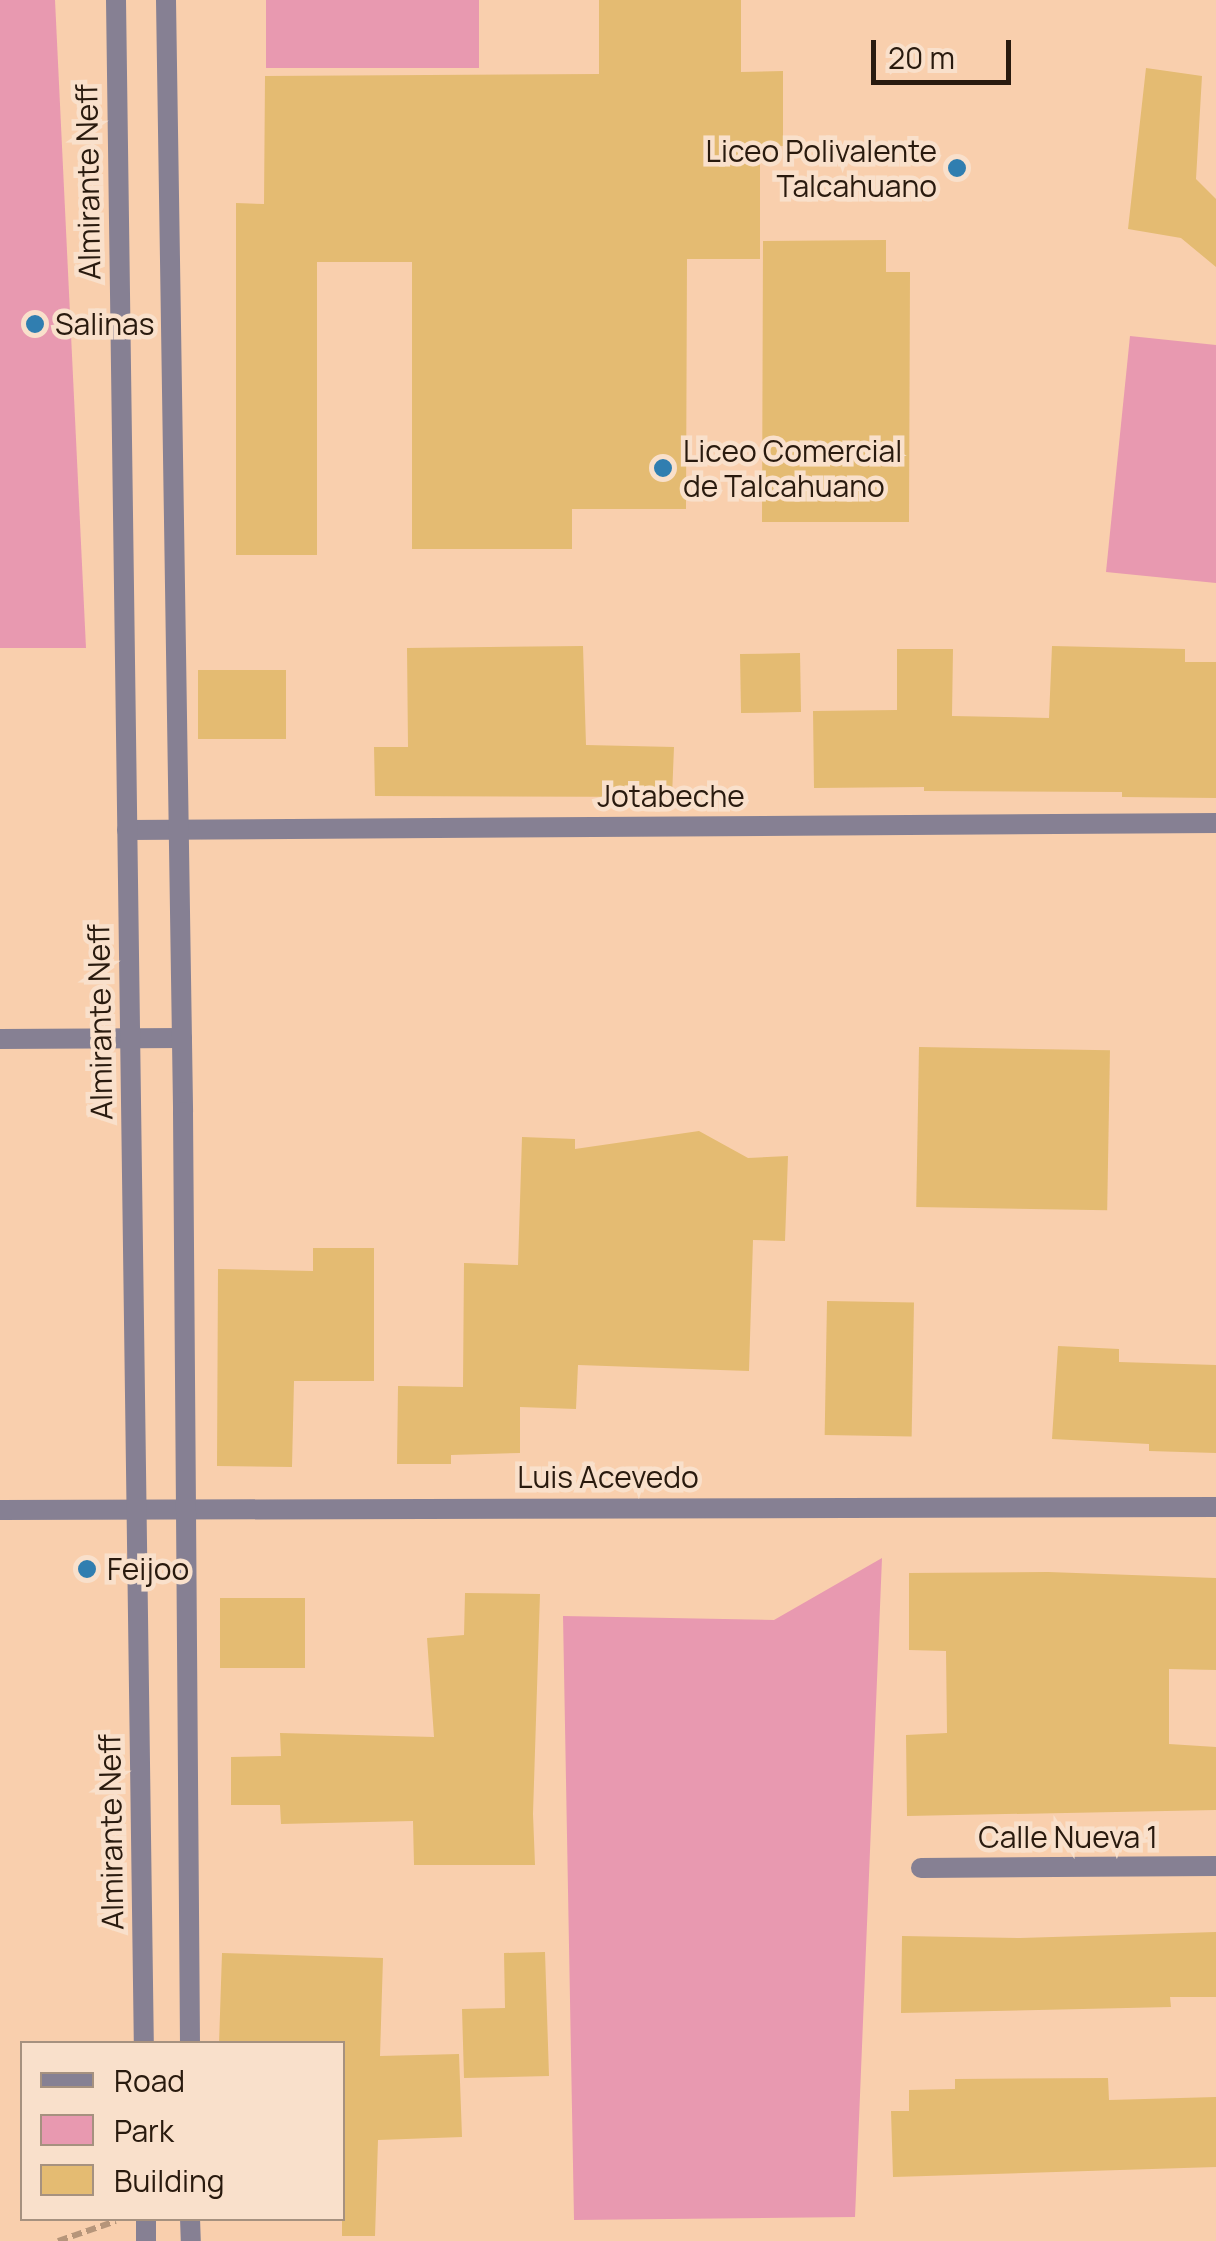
<!DOCTYPE html>
<html>
<head>
<meta charset="utf-8">
<style>
	body { margin:0 }
	#map { position:relative; width:1216px; height:2241px; overflow:hidden; background:#f9cfad; font-family:Manrope,sans-serif }
	div>[style] { position:absolute }
	[style*='--x'] { left:calc(var(--x)*1px); top:calc(var(--y)*1px); width:calc(var(--w)*1px); rotate:calc(var(--a)*1deg) }
	.green>* { inset:0; background:#e899b0; transform-origin:0 0 }
	.building>* { inset:0; background:#e4bb72; transform-origin:0 0 }
	.path>* { height:6px; margin-top:-3px; transform-origin:0; background:repeating-linear-gradient(90deg,#b6957a 0 10px,transparent 0 15px) }
	.minor>* { height:20px; margin:-10px; padding:0 10px; transform-origin:10px; border-radius:10px; background:#868093 }
	.tertiary>* { height:20px; margin:-10px; padding:0 10px; transform-origin:10px; border-radius:10px; background:#868093 }
	.dots>* { width:28px; height:28px; translate:-50% -50%; box-sizing:border-box; border:5px solid #f9e0cb; border-radius:50% }
	span { translate:-50% -50%; white-space:nowrap; text-align:center; line-height:1.15; -webkit-text-stroke:9px #f9e0cb; paint-order:stroke }
	.poi-label { font-size:30px; color:#291a0e }
	.right { translate:-100% -50%; text-align:right }
	.left { translate:0 -50%; text-align:left }
	.street-label { font-size:30px; color:#291a0e }
	.legend { position:absolute; left:20px; top:2041px; width:325px; height:180px; box-sizing:border-box; background:#f9e0cb; border:2px solid #a6917f; margin:0; padding:12px 18px; list-style:none; font-size:30px; color:#291a0e }
	.legend li { display:flex; align-items:center; gap:20px; height:50px }
	.legend b { width:50px; border:2px solid #a6917f }
	.scale { position:absolute; left:871px; top:40px; width:140px; height:45px; box-sizing:border-box; border:5px solid #291a0e; border-top:0; padding-left:12px; font-size:30px; line-height:35px; white-space:nowrap; color:#291a0e; -webkit-text-stroke:8px #f9e0cb; paint-order:stroke }
</style>
</head>
<body>
<div id="map">
	<div class="green">
		<i style="clip-path:polygon(0 0,55px 0,86px 648px,0 648px)"></i>
		<i style="left:266px;top:0;width:213px;height:68px"></i>
		<i style="clip-path:polygon(1130px 336px,1216px 345px,1216px 583px,1106px 572px)"></i>
		<i style="clip-path:polygon(882px 1558px,855px 2217px,574px 2220px,563px 1616px,774px 1620px)"></i>
	</div>
	<div class="building">
		<i style="clip-path:polygon(599px 0,741px 0,741px 72px,783px 71px,783px 146px,760px 145px,760px 259px,687px 259px,686px 509px,572px 509px,572px 549px,412px 549px,412px 262px,317px 262px,317px 555px,236px 555px,236px 203px,264px 204px,265px 76px,599px 74px)"></i>
		<i style="clip-path:polygon(1146px 68px,1202px 76px,1196px 179px,1216px 199px,1216px 267px,1181px 238px,1128px 229px)"></i>
		<i style="clip-path:polygon(886px 240px,886px 272px,910px 272px,909px 522px,762px 522px,763px 241px)"></i>
		<i style="clip-path:polygon(583px 646px,586px 745px,674px 747px,672px 797px,375px 796px,374px 747px,408px 747px,407px 648px)"></i>
		<i style="clip-path:polygon(1052px 646px,1185px 649px,1185px 662px,1216px 662px,1216px 798px,1122px 797px,1122px 792px,924px 791px,924px 787px,814px 788px,813px 711px,897px 710px,897px 649px,953px 649px,952px 716px,1049px 718px)"></i>
		<i style="left:800px;top:653px;width:59px;height:60px;rotate:89deg"></i>
		<i style="left:286px;top:670px;width:69px;height:88px;rotate:90deg"></i>
		<i style="left:919px;top:1047px;width:191px;height:160px;rotate:1deg"></i>
		<i style="clip-path:polygon(699px 1131px,748px 1158px,788px 1156px,785px 1241px,753px 1240px,749px 1371px,578px 1365px,576px 1409px,520px 1407px,520px 1453px,451px 1455px,451px 1464px,397px 1464px,398px 1386px,463px 1387px,464px 1263px,518px 1265px,522px 1137px,575px 1139px,575px 1149px)"></i>
		<i style="clip-path:polygon(313px 1248px,374px 1248px,374px 1381px,294px 1381px,292px 1467px,217px 1466px,218px 1269px,313px 1271px)"></i>
		<i style="left:827px;top:1301px;width:87px;height:134px;rotate:1deg"></i>
		<i style="clip-path:polygon(1058px 1346px,1119px 1349px,1119px 1362px,1216px 1365px,1216px 1453px,1149px 1451px,1149px 1444px,1052px 1439px)"></i>
		<i style="clip-path:polygon(1048px 1572px,1216px 1578px,1216px 1670px,1169px 1669px,1169px 1744px,1216px 1747px,1216px 1810px,907px 1816px,906px 1735px,947px 1733px,946px 1651px,909px 1650px,909px 1573px)"></i>
		<i style="clip-path:polygon(465px 1593px,540px 1594px,533px 1814px,535px 1865px,414px 1865px,413px 1821px,281px 1824px,280px 1805px,231px 1805px,231px 1757px,281px 1756px,280px 1733px,434px 1737px,427px 1638px,464px 1635px)"></i>
		<i style="left:220px;top:1598px;width:85px;height:70px"></i>
		<i style="clip-path:polygon(1216px 1932px,1216px 1997px,1170px 1997px,1171px 2007px,901px 2013px,902px 1936px,1020px 1938px)"></i>
		<i style="clip-path:polygon(545px 1952px,549px 2076px,464px 2078px,462px 2009px,505px 2008px,504px 1953px)"></i>
		<i style="clip-path:polygon(222px 1953px,383px 1958px,380px 2056px,459px 2054px,462px 2137px,378px 2140px,375px 2236px,342px 2236px,342px 2044px,219px 2044px)"></i>
		<i style="clip-path:polygon(1108px 2078px,1109px 2100px,1216px 2097px,1216px 2167px,893px 2177px,891px 2111px,909px 2111px,909px 2090px,955px 2089px,955px 2079px)"></i>
	</div>
	<div class="path">
		<i style="--x:58;--y:2241;--w:61;--a:-19"></i>
	</div>
	<div class="minor">
		<i style="--x:127;--y:830;--w:1089;--a:-0.37"></i>
		<i style="--x:0;--y:1039;--w:182;--a:-0.3"></i>
		<i style="--x:0;--y:1510;--w:1216;--a:-0.14"></i>
		<i style="--x:921;--y:1868;--w:295;--a:-0.4"></i>
	</div>
	<div class="tertiary">
		<i style="--x:116;--y:0;--w:2044;--a:89.22"></i>
		<i style="--x:166;--y:0;--w:1112;--a:89.12"></i>
		<i style="--x:183;--y:1112;--w:932;--a:89.57"></i>
		<i style="--x:146;--y:2218;--w:23;--a:90"></i>
		<i style="--x:190;--y:2218;--w:23;--a:88"></i>
	</div>
	<div class="dots">
		<i style="left:957px;top:168px;background:#307eb0"></i>
		<i style="left:35px;top:324px;background:#307eb0"></i>
		<i style="left:663px;top:468px;background:#307eb0"></i>
		<i style="left:87px;top:1569px;background:#307eb0"></i>
	</div>
	<div class="poi-label">
		<span class="right" style="left:937px;top:168px">Liceo Polivalente<br>Talcahuano</span>
		<span class="left" style="left:55px;top:324px">Salinas</span>
		<span class="left" style="left:683px;top:468px">Liceo Comercial<br>de Talcahuano</span>
		<span class="left" style="left:107px;top:1569px">Feijoo</span>
	</div>
	<div class="street-label">
		<span style="left:88px;top:182px;rotate:-91deg">Almirante Neff</span>
		<span style="left:671px;top:796px">Jotabeche</span>
		<span style="left:100px;top:1022px;rotate:-91deg">Almirante Neff</span>
		<span style="left:608px;top:1477px">Luis Acevedo</span>
		<span style="left:111px;top:1832px;rotate:-91deg">Almirante Neff</span>
		<span style="left:1068px;top:1837px">Calle Nueva 1</span>
	</div>
	<ul class="legend">
	<li><b style="height:12px;background:#868093"></b>Road</li>
	<li><b style="height:28px;background:#e899b0"></b>Park</li>
	<li><b style="height:28px;background:#e4bb72"></b>Building</li>
	</ul>
	<div class="scale">20 m</div>
</div>
</body>
</html>
